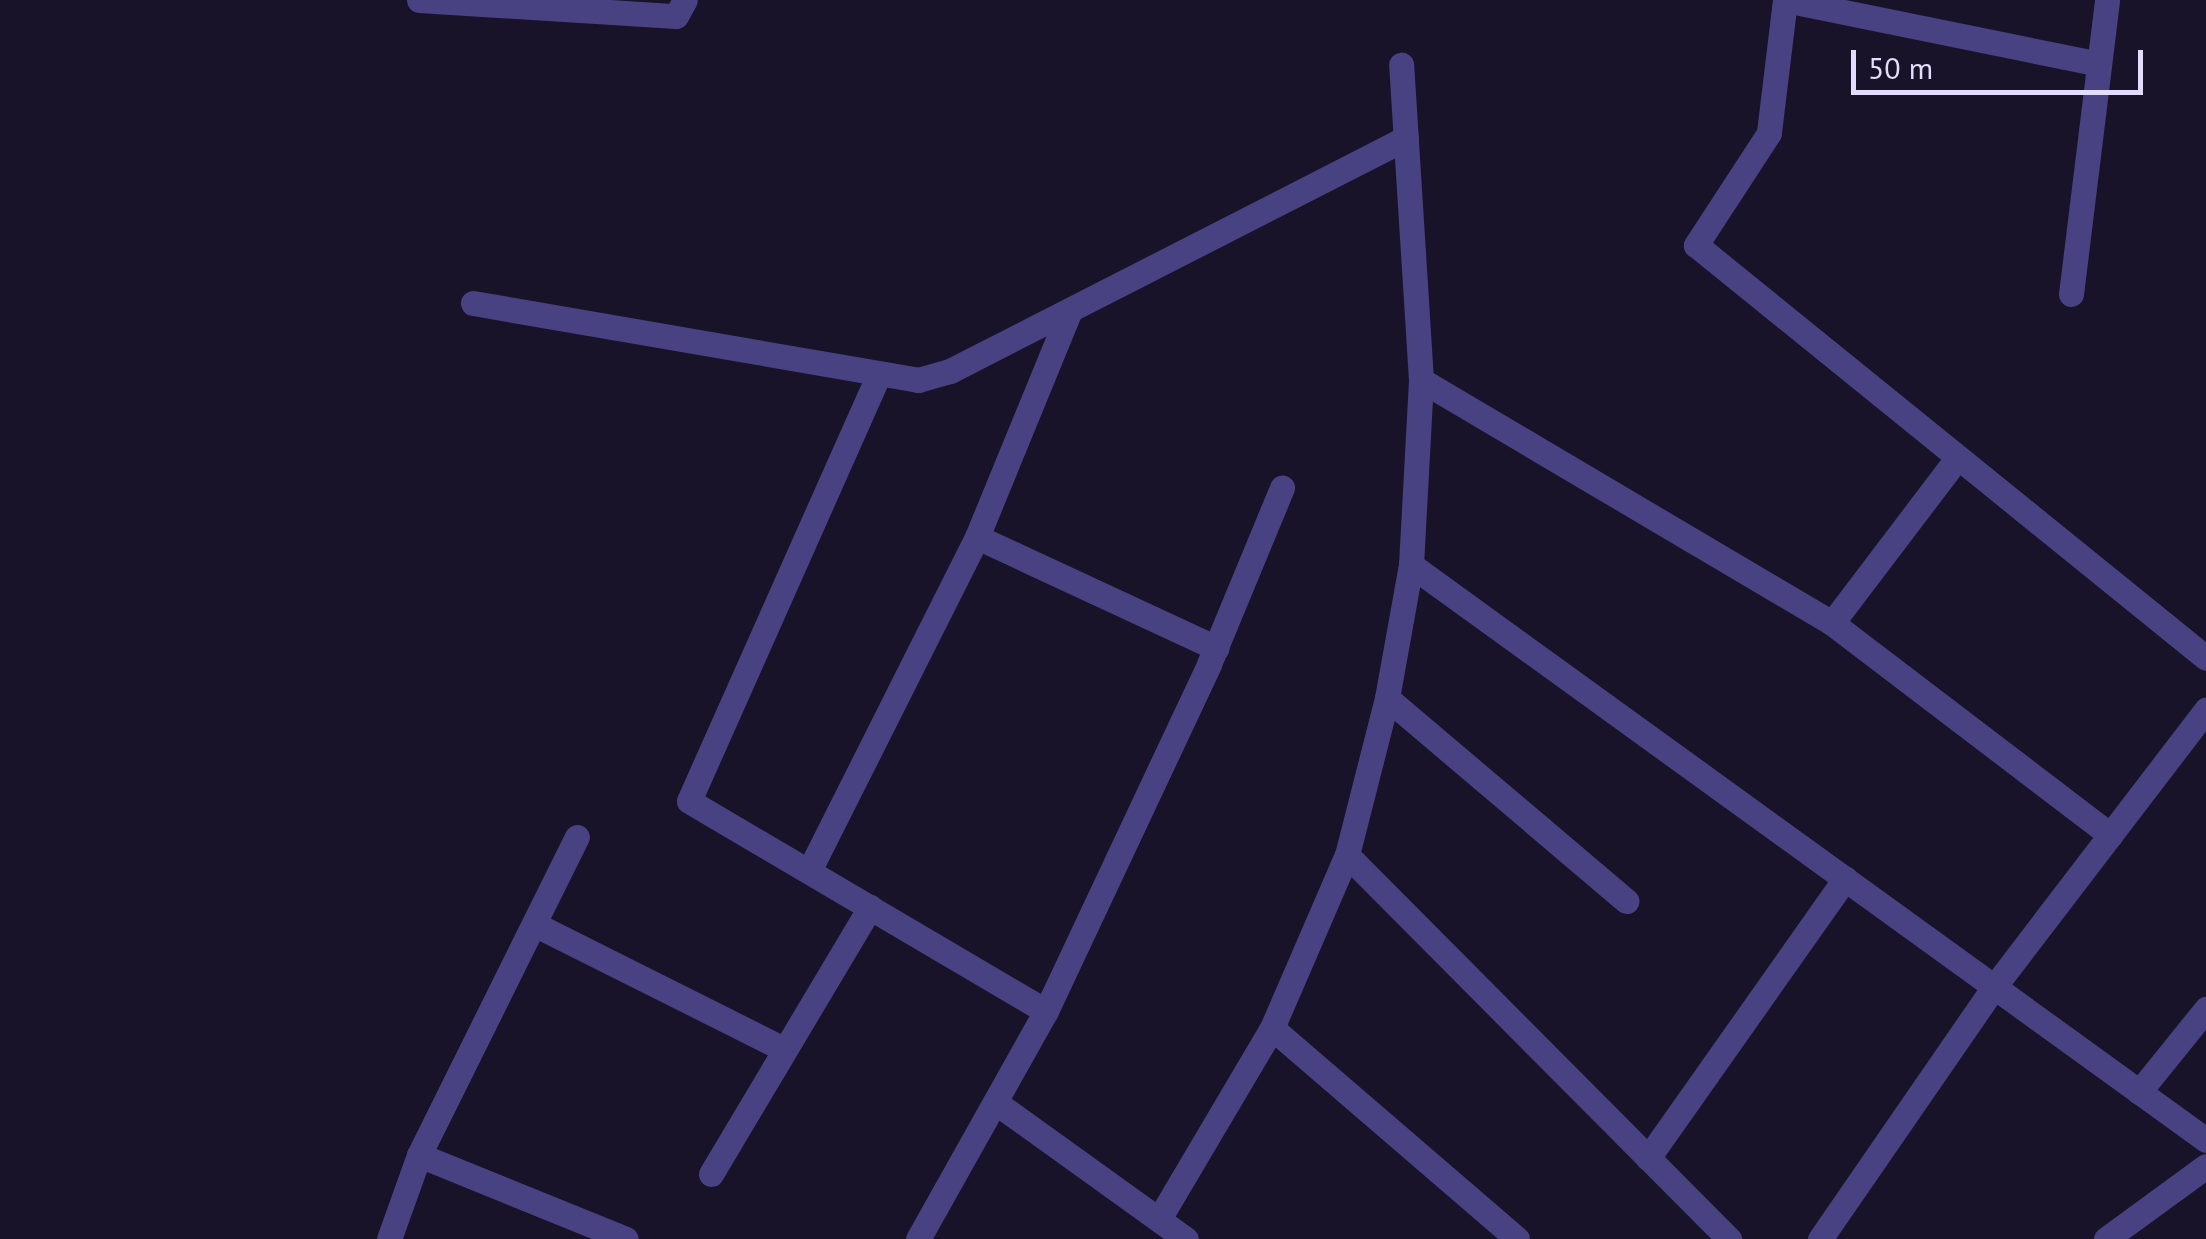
<!DOCTYPE html>
<html>
<head>
<meta charset="utf-8">
<style>
	body { margin:0 }
	#map { position:relative; width:2206px; height:1239px; overflow:hidden; background:#181328; font-family:"PT Sans",sans-serif }
	div>[style] { position:absolute }
	[style*='--x'] { left:calc(var(--x)*1px); top:calc(var(--y)*1px); width:calc(var(--w)*1px); rotate:calc(var(--a)*1deg) }
	.minor>* { height:25px; margin:-12.5px; padding:0 12.5px; transform-origin:12.5px; border-radius:12.5px; background:#484283 }
	span { translate:-50% -50%; white-space:nowrap; text-align:center; line-height:1.15; -webkit-text-stroke:8px #181328; paint-order:stroke }
	.scale { position:absolute; left:1851px; top:50px; width:292px; height:45px; box-sizing:border-box; border:5px solid #e2ddfc; border-top:0; padding-left:12px; font-size:30px; line-height:35px; white-space:nowrap; color:#e2ddfc; -webkit-text-stroke:8px #181328; paint-order:stroke }
</style>
</head>
<body>
<div id="map">
	<div class="minor">
		<i style="--x:419;--y:0;--w:257;--a:3.6"></i>
		<i style="--x:676;--y:16;--w:18;--a:-61"></i>
		<i style="--x:1785;--y:0;--w:134;--a:96.9"></i>
		<i style="--x:1769;--y:133;--w:134;--a:123.1"></i>
		<i style="--x:1696;--y:245;--w:656;--a:39"></i>
		<i style="--x:1785;--y:0;--w:320;--a:11.5"></i>
		<i style="--x:2071;--y:294;--w:296;--a:-83"></i>
		<i style="--x:473;--y:303;--w:452;--a:9.8"></i>
		<i style="--x:918;--y:380;--w:33;--a:-16"></i>
		<i style="--x:950;--y:371;--w:512;--a:-27.07"></i>
		<i style="--x:879;--y:374;--w:467;--a:114"></i>
		<i style="--x:689;--y:801;--w:414;--a:30.5"></i>
		<i style="--x:1421;--y:380;--w:477;--a:30.6"></i>
		<i style="--x:1832;--y:623;--w:350;--a:37.3"></i>
		<i style="--x:977;--y:537;--w:264;--a:24.9"></i>
		<i style="--x:1411;--y:565;--w:981;--a:35.88"></i>
		<i style="--x:1832;--y:623;--w:208;--a:-52.8"></i>
		<i style="--x:1387;--y:698;--w:314;--a:40.3"></i>
		<i style="--x:1347;--y:855;--w:542;--a:45.15"></i>
		<i style="--x:809;--y:871;--w:374;--a:-63.3"></i>
		<i style="--x:977;--y:537;--w:245;--a:-67.7"></i>
		<i style="--x:534;--y:924;--w:275;--a:26.6"></i>
		<i style="--x:1272;--y:1028;--w:323;--a:40.7"></i>
		<i style="--x:2139;--y:1092;--w:107;--a:-51.1"></i>
		<i style="--x:995;--y:1102;--w:235;--a:35.7"></i>
		<i style="--x:419;--y:1155;--w:223;--a:22.1"></i>
		<i style="--x:1648;--y:1158;--w:342;--a:-54.8"></i>
		<i style="--x:711;--y:1174;--w:311;--a:-59.2"></i>
		<i style="--x:1159;--y:1219;--w:222;--a:-59.4"></i>
		<i style="--x:1272;--y:1028;--w:189;--a:-66.6"></i>
		<i style="--x:1347;--y:855;--w:162;--a:-75.7"></i>
		<i style="--x:1387;--y:698;--w:135;--a:-79.8"></i>
		<i style="--x:1411;--y:565;--w:185;--a:-86.9"></i>
		<i style="--x:1421;--y:380;--w:316;--a:-93.6"></i>
		<i style="--x:389;--y:1239;--w:89;--a:-70.3"></i>
		<i style="--x:419;--y:1155;--w:355;--a:-63.6"></i>
		<i style="--x:918;--y:1239;--w:261;--a:-60.7"></i>
		<i style="--x:1046;--y:1011;--w:383;--a:-64.8"></i>
		<i style="--x:1209;--y:664;--w:191;--a:-67.5"></i>
		<i style="--x:1820;--y:1239;--w:306;--a:-55.4"></i>
		<i style="--x:1994;--y:987;--w:349;--a:-52.6"></i>
		<i style="--x:2106;--y:1239;--w:124;--a:-36.1"></i>
	</div>
	<div class="scale">50 m</div>
</div>
</body>
</html>
